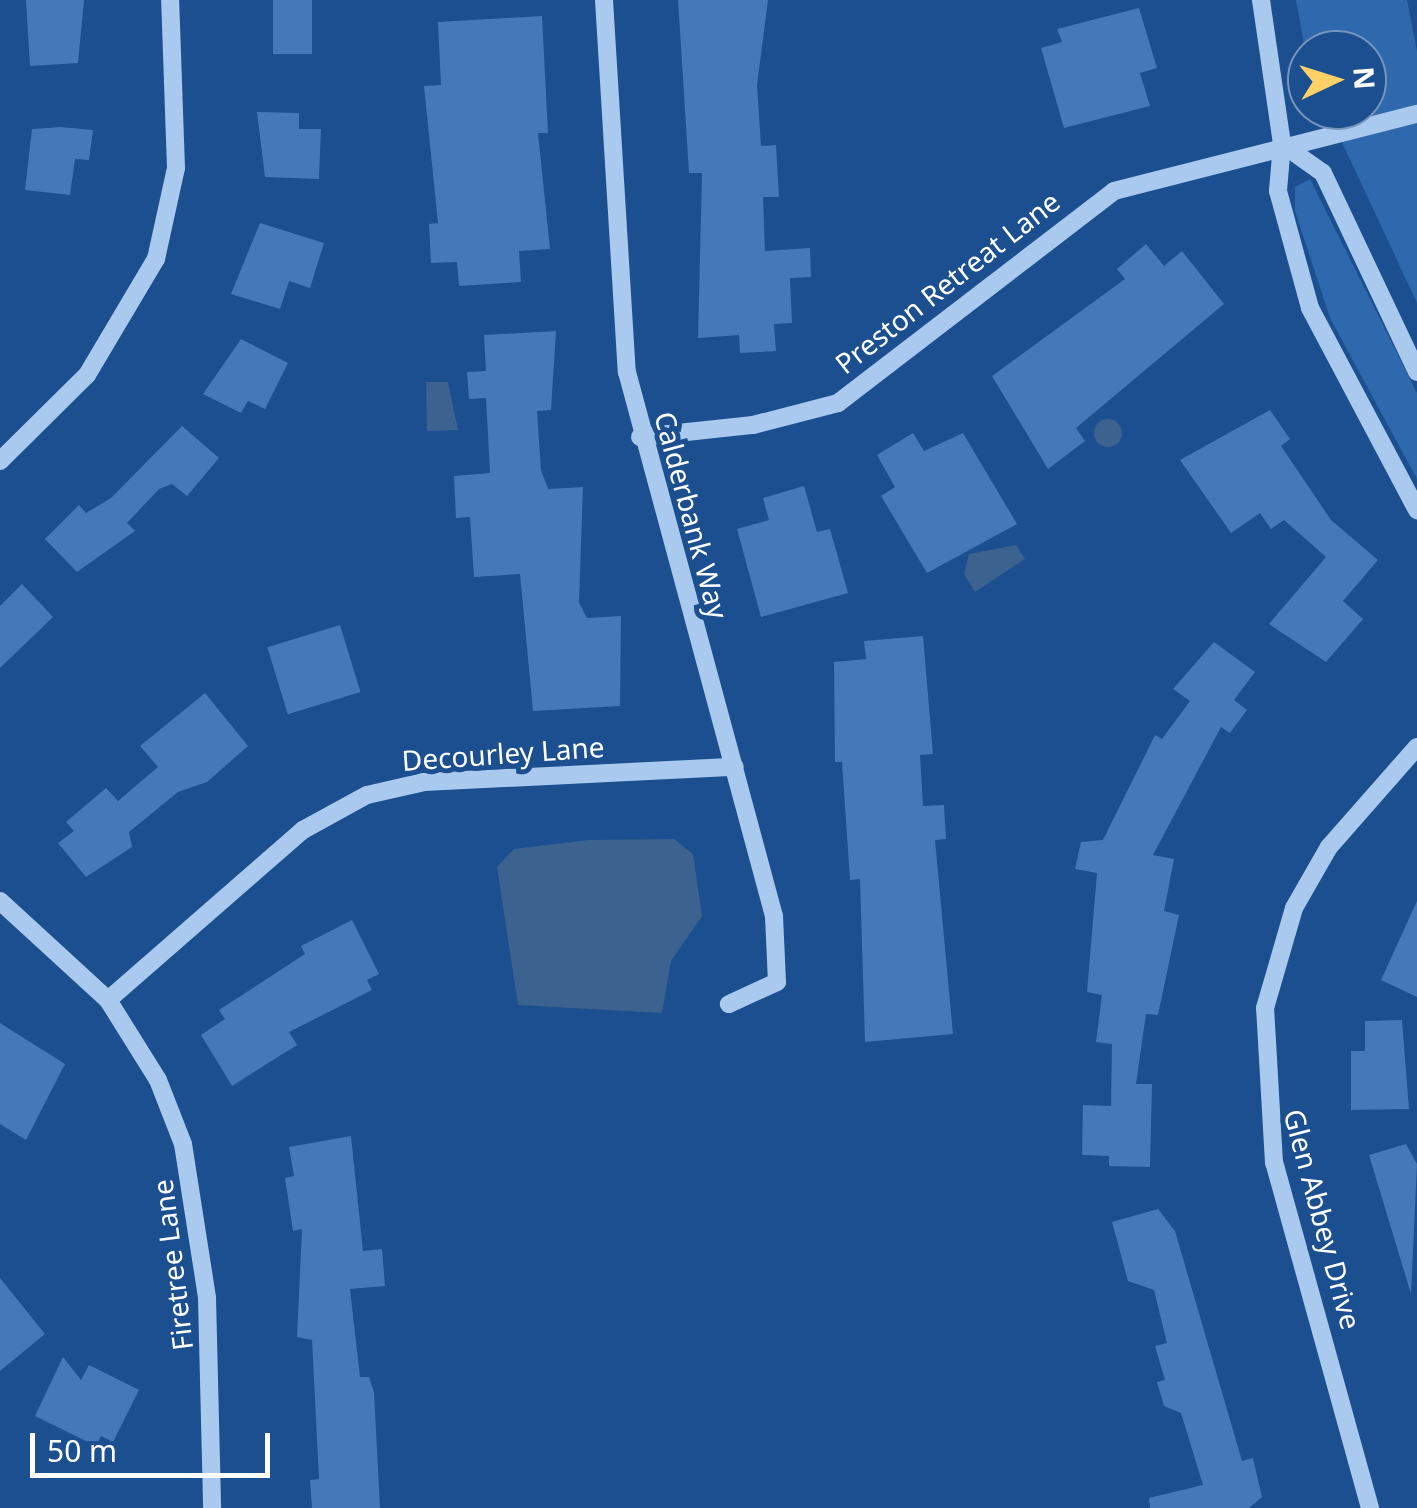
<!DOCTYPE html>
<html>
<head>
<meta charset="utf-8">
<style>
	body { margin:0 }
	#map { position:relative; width:1417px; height:1508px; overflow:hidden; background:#1b4f8f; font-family:"Noto Sans",sans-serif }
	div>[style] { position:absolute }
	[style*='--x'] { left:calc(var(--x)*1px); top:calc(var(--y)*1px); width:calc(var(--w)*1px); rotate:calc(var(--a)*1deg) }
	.green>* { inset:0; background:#2e69ad }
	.water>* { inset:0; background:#3c6290 }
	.round { border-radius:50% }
	.building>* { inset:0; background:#4478b7; transform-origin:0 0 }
	.minor>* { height:18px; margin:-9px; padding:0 9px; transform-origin:9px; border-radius:9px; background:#a9c9ee }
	span { translate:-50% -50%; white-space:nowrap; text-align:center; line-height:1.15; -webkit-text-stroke:10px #1b4f8f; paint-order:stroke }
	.street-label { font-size:28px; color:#fff }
	.north { position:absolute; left:1287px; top:30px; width:100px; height:100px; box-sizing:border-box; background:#1b4f8f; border:2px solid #7695bc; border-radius:50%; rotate:86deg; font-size:28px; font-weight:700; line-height:40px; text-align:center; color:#fff }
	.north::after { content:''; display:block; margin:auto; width:35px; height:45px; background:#ffd166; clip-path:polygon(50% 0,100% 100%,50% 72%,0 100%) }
	.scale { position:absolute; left:30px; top:1433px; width:240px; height:45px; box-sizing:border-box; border:5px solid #fff; border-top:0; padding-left:12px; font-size:30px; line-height:35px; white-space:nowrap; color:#fff; -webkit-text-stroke:8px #1b4f8f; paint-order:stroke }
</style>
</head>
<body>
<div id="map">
	<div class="green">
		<i style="clip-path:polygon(1296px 0,1407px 0,1417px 51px,1417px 303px,1327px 110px,1367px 110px,1367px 50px,1307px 50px,1307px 60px)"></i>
		<i style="clip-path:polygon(1310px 179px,1417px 393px,1417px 479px,1330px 318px,1295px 211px,1295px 187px)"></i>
	</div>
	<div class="water">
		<i style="clip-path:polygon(426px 382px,448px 382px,458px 430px,427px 431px)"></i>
		<i class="round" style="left:1094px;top:419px;width:28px;height:28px"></i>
		<i style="clip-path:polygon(1016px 545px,1025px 559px,975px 592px,964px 574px,969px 554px)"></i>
		<i style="clip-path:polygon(588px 840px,674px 839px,693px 854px,702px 916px,671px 961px,662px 1013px,518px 1005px,497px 867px,514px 849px)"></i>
	</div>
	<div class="building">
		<i style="clip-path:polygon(26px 0,84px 0,78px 63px,30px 66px)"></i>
		<i style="left:273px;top:0;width:39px;height:54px"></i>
		<i style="clip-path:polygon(678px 0,768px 0,757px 85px,761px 146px,776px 145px,779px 197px,763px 197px,765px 251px,810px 248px,811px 277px,790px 278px,792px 323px,774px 324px,776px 351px,740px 353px,739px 335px,698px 338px,702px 173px,689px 173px)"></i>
		<i style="clip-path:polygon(1139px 8px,1157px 68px,1140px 73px,1150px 106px,1064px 128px,1041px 48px,1062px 42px,1057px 29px)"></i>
		<i style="clip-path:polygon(542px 16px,548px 133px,538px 133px,550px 249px,519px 251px,521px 282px,459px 286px,457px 262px,431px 263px,429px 224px,438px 223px,424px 86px,441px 85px,438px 22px)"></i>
		<i style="clip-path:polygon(257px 112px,299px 113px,299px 129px,321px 129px,319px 179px,265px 177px)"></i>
		<i style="clip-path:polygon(61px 127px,93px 130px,89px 160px,75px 159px,70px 195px,25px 190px,32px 129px)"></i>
		<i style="clip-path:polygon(260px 223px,324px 243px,310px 288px,289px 281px,280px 309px,231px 294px)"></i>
		<i style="clip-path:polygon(1146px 244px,1164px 266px,1182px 251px,1224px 304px,1076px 428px,1085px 441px,1048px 469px,992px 376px,1125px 279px,1117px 269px)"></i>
		<i style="clip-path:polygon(556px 331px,551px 410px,537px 411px,541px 470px,548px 489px,583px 487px,579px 603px,587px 618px,621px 616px,620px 706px,533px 711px,520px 574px,474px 577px,470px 517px,456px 518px,454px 476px,490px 473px,486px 398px,469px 399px,467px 372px,486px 371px,484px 335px)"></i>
		<i style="clip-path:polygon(241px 339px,288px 363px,265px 409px,248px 401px,241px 413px,203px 394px)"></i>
		<i style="clip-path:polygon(1270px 410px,1290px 439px,1281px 446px,1331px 520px,1378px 560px,1343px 601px,1363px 619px,1326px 662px,1269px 624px,1326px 557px,1284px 520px,1271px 529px,1260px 513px,1231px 533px,1180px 460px)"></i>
		<i style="clip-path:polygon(182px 426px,219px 458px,187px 496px,172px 484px,159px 489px,127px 523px,135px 531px,77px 572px,45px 539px,79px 505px,86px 513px,111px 498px)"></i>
		<i style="clip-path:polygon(913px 433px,924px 451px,963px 433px,1017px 524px,927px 573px,881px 496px,895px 487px,877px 455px)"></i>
		<i style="clip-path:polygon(804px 486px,817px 532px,830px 529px,848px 593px,761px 617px,737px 529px,769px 520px,763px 498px)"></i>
		<i style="clip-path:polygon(22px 584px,53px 617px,0 668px,0 606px)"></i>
		<i style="left:340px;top:625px;width:70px;height:76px;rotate:73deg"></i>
		<i style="clip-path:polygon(923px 636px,933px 754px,920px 755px,923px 806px,944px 805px,946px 839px,935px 840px,953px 1034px,865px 1042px,860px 879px,850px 880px,842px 762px,835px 762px,834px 662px,866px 659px,864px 641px)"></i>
		<i style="clip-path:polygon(1214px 642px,1255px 672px,1234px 700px,1247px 710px,1230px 733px,1221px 727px,1153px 855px,1174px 859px,1164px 911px,1179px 915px,1158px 1015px,1146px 1014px,1136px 1084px,1152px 1084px,1150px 1167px,1109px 1166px,1109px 1156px,1082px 1155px,1083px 1105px,1111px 1106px,1112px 1044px,1096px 1042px,1102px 995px,1087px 992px,1097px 873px,1075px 869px,1081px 842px,1103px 840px,1155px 735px,1162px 739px,1190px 701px,1173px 689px)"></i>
		<i style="clip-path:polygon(205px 693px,248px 746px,207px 782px,178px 792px,129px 832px,132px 847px,86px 877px,58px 843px,74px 831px,66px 822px,106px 788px,118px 801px,158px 767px,140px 746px)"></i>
		<i style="clip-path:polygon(1417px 901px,1417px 997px,1381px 980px)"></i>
		<i style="clip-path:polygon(352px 920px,379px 974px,367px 980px,372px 990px,289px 1032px,297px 1045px,232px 1086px,201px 1035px,225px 1019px,219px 1010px,305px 954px,301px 946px)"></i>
		<i style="clip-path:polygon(1402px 1020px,1409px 1109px,1351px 1110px,1351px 1051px,1365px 1051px,1365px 1021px)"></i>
		<i style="clip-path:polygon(0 1023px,65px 1064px,26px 1140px,0 1124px)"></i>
		<i style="clip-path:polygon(351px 1136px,363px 1251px,382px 1249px,385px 1286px,350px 1289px,360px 1377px,369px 1377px,374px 1392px,380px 1508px,312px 1508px,310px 1480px,319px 1479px,312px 1340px,297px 1337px,302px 1229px,293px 1231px,285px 1178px,294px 1176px,289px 1147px)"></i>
		<i style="clip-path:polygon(1406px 1144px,1417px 1164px,1411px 1294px,1369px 1155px)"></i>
		<i style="clip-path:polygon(1158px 1209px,1175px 1231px,1242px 1461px,1253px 1458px,1262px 1497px,1249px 1508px,1150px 1508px,1149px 1498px,1203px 1485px,1181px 1413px,1164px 1406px,1157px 1382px,1165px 1380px,1155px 1346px,1167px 1343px,1154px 1290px,1128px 1281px,1112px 1222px)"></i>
		<i style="clip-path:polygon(0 1278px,45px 1334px,0 1371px)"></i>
		<i style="clip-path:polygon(63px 1357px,81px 1380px,89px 1365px,139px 1390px,113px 1442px,101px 1436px,96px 1446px,35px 1416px)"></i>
	</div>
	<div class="minor">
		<i style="--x:604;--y:0;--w:373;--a:86.5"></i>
		<i style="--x:627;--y:372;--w:564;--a:74.88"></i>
		<i style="--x:774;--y:916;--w:66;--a:87.4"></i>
		<i style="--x:777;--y:982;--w:53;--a:155.4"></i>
		<i style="--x:1261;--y:0;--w:146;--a:81.7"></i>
		<i style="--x:1282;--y:144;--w:47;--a:94.9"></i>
		<i style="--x:1278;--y:191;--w:121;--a:74.7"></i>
		<i style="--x:1310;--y:308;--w:229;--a:62.1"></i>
		<i style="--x:1282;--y:144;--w:50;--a:35.3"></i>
		<i style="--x:1323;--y:173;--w:220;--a:64.7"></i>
		<i style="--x:640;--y:437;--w:114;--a:-6.1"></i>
		<i style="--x:753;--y:425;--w:88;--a:-14.5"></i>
		<i style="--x:838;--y:403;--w:348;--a:-37.5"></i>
		<i style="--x:1114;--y:191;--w:313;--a:-14.3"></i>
		<i style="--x:0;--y:461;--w:122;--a:-44.7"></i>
		<i style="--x:87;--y:375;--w:135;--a:-59.3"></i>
		<i style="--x:156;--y:259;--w:93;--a:-77.6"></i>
		<i style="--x:176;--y:168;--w:168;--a:-92"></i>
		<i style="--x:0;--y:901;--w:147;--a:42.5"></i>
		<i style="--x:108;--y:1000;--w:94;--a:58"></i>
		<i style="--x:158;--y:1080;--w:69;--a:68.7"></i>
		<i style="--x:183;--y:1144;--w:156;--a:81.1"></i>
		<i style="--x:207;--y:1298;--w:210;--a:88.6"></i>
		<i style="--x:108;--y:1000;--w:259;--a:-41.1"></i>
		<i style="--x:303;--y:830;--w:73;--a:-28.7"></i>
		<i style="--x:367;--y:795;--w:58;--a:-12.8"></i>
		<i style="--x:424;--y:782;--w:311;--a:-2.8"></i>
		<i style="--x:1370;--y:1508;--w:358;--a:-105.5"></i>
		<i style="--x:1274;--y:1163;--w:155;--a:-93.3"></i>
		<i style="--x:1265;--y:1008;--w:104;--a:-73.8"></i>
		<i style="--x:1294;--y:908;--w:70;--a:-60.2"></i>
		<i style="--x:1329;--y:847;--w:133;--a:-48.7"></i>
	</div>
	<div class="street-label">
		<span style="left:947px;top:282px;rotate:-38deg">Preston Retreat Lane</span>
		<span style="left:692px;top:515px;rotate:75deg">Calderbank Way</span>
		<span style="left:503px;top:753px;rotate:-4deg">Decourley Lane</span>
		<span style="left:1323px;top:1219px;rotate:75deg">Glen Abbey Drive</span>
		<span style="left:172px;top:1265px;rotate:-97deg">Firetree Lane</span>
	</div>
	<div class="north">N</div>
	<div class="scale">50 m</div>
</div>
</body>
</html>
